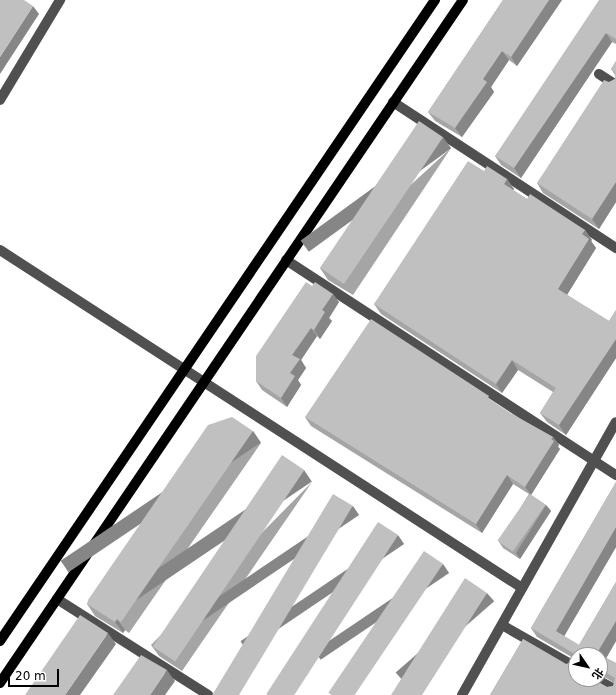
<!DOCTYPE html>
<html>
<head>
<meta charset="utf-8">
<style>
	body { margin:0 }
	#map { position:relative; width:616px; height:695px; overflow:hidden; background:#fff; font-family:"DejaVu Sans","Noto Sans SC",sans-serif }
	div>[style] { position:absolute }
	[style*='--x'] { left:calc(var(--x)*1px); top:calc(var(--y)*1px); width:calc(var(--w)*1px); rotate:calc(var(--a)*1deg) }
	.minor>* { height:10px; margin:-5px; padding:0 5px; transform-origin:5px; border-radius:5px; background:#505050 }
	.major>* { height:10px; margin:-5px; padding:0 5px; transform-origin:5px; border-radius:5px; background:#000 }
	.wall>* { inset:0; background:#a5a5a5 }
	.shaded-wall>* { inset:0; background:#868686; transform-origin:0 0 }
	.building>* { inset:0; background:#c0c0c0; transform-origin:0 0 }
	span { translate:-50% -50%; white-space:nowrap; text-align:center; line-height:1.15; -webkit-text-stroke:4px #fff; paint-order:stroke }
	.north { position:absolute; left:568px; top:647px; width:40px; height:40px; box-sizing:border-box; background:#fff; border:1px solid #999; border-radius:50%; rotate:124deg; font-size:11px; font-weight:700; line-height:16px; text-align:center; color:#000 }
	.north::after { content:''; display:block; margin:auto; width:14px; height:18px; background:#000; clip-path:polygon(50% 0,100% 100%,50% 72%,0 100%) }
	.scale { position:absolute; left:8px; top:669px; width:51px; height:18px; box-sizing:border-box; border:2px solid #000; border-top:0; padding-left:5px; font-size:12px; line-height:14px; white-space:nowrap; color:#000; -webkit-text-stroke:3px #fff; paint-order:stroke }
</style>
</head>
<body>
<div id="map">
	<div class="minor">
		<i style="--x:599;--y:74;--w:20;--a:33"></i>
		<i style="--x:0;--y:100;--w:117;--a:-59"></i>
		<i style="--x:393;--y:102;--w:267;--a:33.2"></i>
		<i style="--x:0;--y:250;--w:622;--a:32.92"></i>
		<i style="--x:286;--y:260;--w:394;--a:33.1"></i>
		<i style="--x:57;--y:599;--w:179;--a:32.4"></i>
		<i style="--x:502;--y:625;--w:85;--a:29.6"></i>
		<i style="--x:596;--y:679;--w:23;--a:29"></i>
		<i style="--x:462;--y:695;--w:313;--a:-60.6"></i>
	</div>
	<div class="major">
		<i style="--x:0;--y:641;--w:775;--a:-55.84"></i>
		<i style="--x:0;--y:683;--w:825;--a:-55.87"></i>
	</div>
	<div class="wall">
		<i style="clip-path:polygon(503px 0,562px 0,517px 66px,509px 60px,491px 87px,494px 92px,462px 137px,435px 121px,428px 112px)"></i>
		<i style="clip-path:polygon(616px 0,616px 44px,612px 42px,521px 178px,501px 165px,495px 156px)"></i>
		<i style="clip-path:polygon(616px 61px,616px 202px,599px 229px,543px 193px,537px 183px,609px 82px,615px 79px,615px 75px,611px 69px)"></i>
		<i style="clip-path:polygon(451px 148px,353px 295px,328px 280px,320px 268px)"></i>
		<i style="clip-path:polygon(484px 171px,507px 179px,514px 189px,513px 190px,527px 199px,585px 230px,592px 240px,591px 241px,596px 248px,567px 295px,609px 321px,616px 310px,616px 358px,566px 435px,547px 422px,540px 413px,553px 392px,518px 370px,502px 393px,381px 314px,374px 304px)"></i>
		<i style="clip-path:polygon(333px 294px,339px 302px,329px 318px,332px 321px,320px 339px,317px 336px,301px 360px,306px 368px,298px 380px,301px 385px,287px 407px,262px 390px,256px 381px)"></i>
		<i style="clip-path:polygon(512px 414px,553px 437px,559px 445px,558px 447px,560px 449px,531px 495px,546px 505px,551px 511px,520px 559px,503px 548px,499px 542px,529px 494px,513px 484px,482px 533px,311px 426px,305px 417px)"></i>
		<i style="clip-path:polygon(253px 431px,261px 443px,129px 633px,125px 630px,123px 633px,95px 616px,87px 604px)"></i>
		<i style="clip-path:polygon(312px 482px,182px 671px,159px 656px,151px 645px)"></i>
		<i style="clip-path:polygon(evenodd,616px 482px,616px 547px,564px 636px,579px 645px,616px 582px,616px 641px,606px 658px,616px 663px,616px 695px,490px 695px,523px 639px,566px 664px,575px 662px,575px 659px,537px 637px,531px 628px,616px 482px,576px 655px,600px 655px,600px 674px,614px 683px,613px 686px,607px 687px,593px 679px,576px 679px,576px 655px)"></i>
	</div>
	<div class="shaded-wall">
		<i style="clip-path:polygon(549px 0,562px 0,517px 66px,511px 57px)"></i>
		<i style="clip-path:polygon(33px 6px,39px 14px,0 74px,0 57px)"></i>
		<i style="clip-path:polygon(606px 33px,612px 42px,521px 178px,514px 168px)"></i>
		<i style="clip-path:polygon(502px 51px,509px 60px,491px 87px,494px 92px,462px 137px,455px 128px,483px 79px)"></i>
		<i style="left:443px;top:137px;width:14px;height:176px;rotate:54deg"></i>
		<i style="clip-path:polygon(507px 179px,514px 189px,511px 193px,504px 184px)"></i>
		<i style="clip-path:polygon(616px 182px,616px 202px,599px 229px,592px 219px)"></i>
		<i style="clip-path:polygon(585px 230px,592px 240px,591px 241px,596px 248px,565px 298px,558px 289px,582px 234px)"></i>
		<i style="clip-path:polygon(333px 294px,339px 302px,329px 318px,332px 321px,320px 339px,314px 330px,322px 310px)"></i>
		<i style="clip-path:polygon(311px 328px,317px 336px,301px 360px,306px 368px,298px 380px,301px 385px,287px 407px,281px 398px,290px 373px,292px 355px)"></i>
		<i style="clip-path:polygon(616px 339px,616px 358px,566px 435px,559px 425px)"></i>
		<i style="clip-path:polygon(512px 360px,518px 370px,502px 393px,496px 384px)"></i>
		<i style="left:253px;top:431px;width:14px;height:232px;rotate:56deg"></i>
		<i style="clip-path:polygon(553px 437px,559px 445px,558px 447px,560px 449px,531px 495px,525px 487px)"></i>
		<i style="left:304px;top:470px;width:14px;height:229px;rotate:56deg"></i>
		<i style="clip-path:polygon(507px 475px,513px 484px,482px 533px,476px 524px)"></i>
		<i style="clip-path:polygon(546px 505px,551px 511px,520px 559px,516px 553px)"></i>
		<i style="left:353px;top:506px;width:11px;height:224px;rotate:56deg"></i>
		<i style="clip-path:polygon(616px 527px,616px 547px,562px 640px,556px 631px)"></i>
		<i style="left:398px;top:535px;width:11px;height:190px;rotate:56deg"></i>
		<i style="left:443px;top:564px;width:11px;height:155px;rotate:56deg"></i>
		<i style="left:487px;top:593px;width:11px;height:121px;rotate:49deg"></i>
		<i style="clip-path:polygon(117px 619px,125px 630px,123px 633px,115px 622px)"></i>
		<i style="clip-path:polygon(616px 621px,616px 641px,604px 662px,597px 653px)"></i>
		<i style="clip-path:polygon(108px 633px,116px 644px,80px 695px,65px 695px)"></i>
		<i style="clip-path:polygon(167px 670px,175px 681px,165px 695px,150px 695px)"></i>
	</div>
	<div class="building">
		<i style="clip-path:polygon(0 0,24px 0,33px 6px,0 57px)"></i>
		<i style="clip-path:polygon(503px 0,549px 0,511px 57px,502px 51px,483px 79px,487px 82px,455px 128px,428px 112px)"></i>
		<i style="clip-path:polygon(599px 0,616px 0,616px 39px,606px 33px,514px 168px,495px 156px)"></i>
		<i style="clip-path:polygon(616px 61px,616px 182px,592px 219px,537px 183px,604px 80px,609px 82px,615px 79px,615px 73px,611px 69px)"></i>
		<i style="left:419px;top:121px;width:29px;height:177px;rotate:34deg"></i>
		<i style="clip-path:polygon(468px 161px,484px 171px,487px 166px,507px 179px,504px 184px,527px 199px,530px 194px,585px 230px,582px 234px,589px 239px,558px 289px,609px 321px,616px 310px,616px 339px,559px 425px,540px 413px,556px 388px,512px 360px,496px 384px,374px 304px)"></i>
		<i style="clip-path:polygon(306px 282px,312px 286px,315px 282px,333px 294px,322px 310px,325px 312px,314px 330px,311px 328px,292px 355px,300px 359px,290px 373px,295px 376px,281px 398px,256px 381px,256px 356px)"></i>
		<i style="clip-path:polygon(371px 319px,489px 396px,488px 398px,512px 414px,553px 437px,551px 439px,554px 441px,525px 487px,507px 475px,476px 524px,305px 417px)"></i>
		<i style="clip-path:polygon(232px 417px,253px 431px,121px 622px,117px 619px,115px 622px,87px 604px,88px 600px,208px 425px)"></i>
		<i style="left:282px;top:455px;width:27px;height:231px;rotate:34deg"></i>
		<i style="clip-path:polygon(evenodd,616px 482px,616px 527px,556px 631px,579px 645px,616px 582px,616px 621px,597px 653px,616px 663px,616px 695px,490px 695px,523px 639px,566px 664px,575px 662px,573px 653px,531px 628px,616px 482px,576px 655px,600px 655px,600px 669px,615px 678px,613px 686px,607px 687px,593px 679px,576px 679px,576px 655px)"></i>
		<i style="left:333px;top:494px;width:23px;height:238px;rotate:31deg"></i>
		<i style="left:530px;top:494px;width:19px;height:57px;rotate:35deg"></i>
		<i style="left:378px;top:522px;width:24px;height:205px;rotate:33deg"></i>
		<i style="left:424px;top:551px;width:23px;height:171px;rotate:34deg"></i>
		<i style="clip-path:polygon(465px 578px,487px 593px,422px 695px,391px 695px)"></i>
		<i style="clip-path:polygon(80px 615px,108px 633px,65px 695px,25px 695px)"></i>
		<i style="clip-path:polygon(141px 655px,167px 670px,150px 695px,113px 695px)"></i>
	</div>
	<div class="north">北</div>
	<div class="scale">20 m</div>
</div>
</body>
</html>
